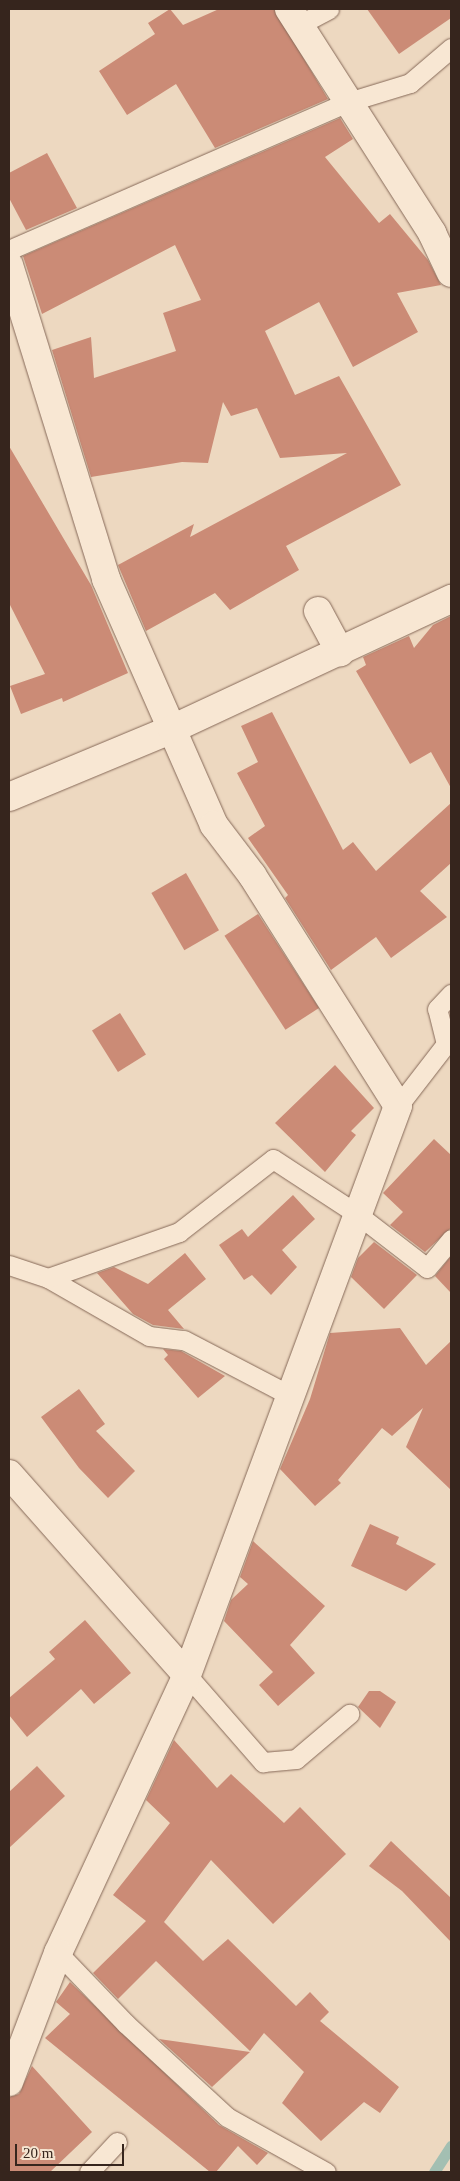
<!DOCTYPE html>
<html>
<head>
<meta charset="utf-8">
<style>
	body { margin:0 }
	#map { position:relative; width:460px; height:2181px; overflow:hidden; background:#edd8c0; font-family:Georgia,serif }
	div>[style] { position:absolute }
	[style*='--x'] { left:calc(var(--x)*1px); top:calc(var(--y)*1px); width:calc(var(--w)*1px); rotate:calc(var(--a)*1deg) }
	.stream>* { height:11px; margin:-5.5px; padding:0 5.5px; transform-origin:5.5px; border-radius:5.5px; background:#a3bfb2 }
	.building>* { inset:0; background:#cb8b76; transform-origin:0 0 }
	.roads { filter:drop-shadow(0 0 1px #866958) drop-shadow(0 0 1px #866958) }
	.lane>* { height:19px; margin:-9.5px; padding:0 9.5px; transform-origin:9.5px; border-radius:9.5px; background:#f8e7d3 }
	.street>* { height:28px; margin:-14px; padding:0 14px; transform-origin:14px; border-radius:14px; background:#f8e7d3 }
	.secondary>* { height:28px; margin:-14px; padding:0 14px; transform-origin:14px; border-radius:14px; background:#f8e7d3 }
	span { translate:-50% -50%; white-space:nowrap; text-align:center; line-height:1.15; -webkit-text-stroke:4.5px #f5e4d0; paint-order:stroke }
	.frame { position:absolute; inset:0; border:10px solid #36251d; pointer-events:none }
	.scale { position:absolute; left:15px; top:2144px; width:109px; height:22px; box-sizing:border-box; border:2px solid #36251d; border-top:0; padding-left:6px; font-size:15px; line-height:18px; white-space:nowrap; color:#36251d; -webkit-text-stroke:4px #f5e4d0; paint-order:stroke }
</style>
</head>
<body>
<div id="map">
	<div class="stream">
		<i style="--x:434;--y:2172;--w:31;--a:-57"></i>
	</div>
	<div class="building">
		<i style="clip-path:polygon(170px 9px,183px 25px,219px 9px,274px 9px,328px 99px,215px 148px,176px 84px,127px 115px,99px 71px,155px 34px,148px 23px)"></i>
		<i style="clip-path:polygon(367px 9px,451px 9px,451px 18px,399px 54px)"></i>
		<i style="clip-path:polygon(340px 118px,353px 139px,325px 157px,379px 223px,390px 214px,428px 260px,441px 285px,397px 293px,418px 332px,353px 367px,319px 302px,265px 331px,295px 395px,339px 376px,401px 485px,286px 546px,299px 570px,230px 610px,215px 593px,146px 631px,118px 565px,194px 524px,190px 537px,347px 453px,280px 458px,257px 408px,231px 416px,223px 402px,208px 463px,182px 462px,91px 477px,52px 350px,91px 337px,94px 378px,176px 351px,163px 313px,201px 300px,175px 245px,42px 314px,23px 256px)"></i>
		<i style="clip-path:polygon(47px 153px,77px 208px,26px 230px,9px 198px,9px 173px)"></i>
		<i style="clip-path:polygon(9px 446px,91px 585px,128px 673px,63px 702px,62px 698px,21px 714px,10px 686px,45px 674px,9px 603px)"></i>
		<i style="clip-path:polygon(451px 616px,451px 788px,431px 752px,410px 764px,356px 671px,366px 665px,363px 657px,409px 636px,414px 648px,433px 625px)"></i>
		<i style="clip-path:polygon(272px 712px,343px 850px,353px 842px,376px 871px,451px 803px,451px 863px,420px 891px,447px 917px,391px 958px,376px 937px,331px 970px,285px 898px,288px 895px,248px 838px,265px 826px,237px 773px,258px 762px,241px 726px)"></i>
		<i style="left:186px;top:873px;width:66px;height:40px;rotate:60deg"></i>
		<i style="left:258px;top:914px;width:112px;height:40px;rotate:57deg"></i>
		<i style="left:120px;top:1013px;width:49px;height:33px;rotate:58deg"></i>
		<i style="clip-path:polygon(335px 1065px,374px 1108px,351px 1131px,356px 1135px,325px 1172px,275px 1123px)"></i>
		<i style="clip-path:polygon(434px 1139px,451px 1155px,451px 1228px,425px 1252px,390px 1225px,403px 1212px,383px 1193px)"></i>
		<i style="clip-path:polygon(293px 1195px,315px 1219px,282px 1250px,297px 1267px,271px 1295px,252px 1275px,244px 1280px,219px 1245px,242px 1229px,248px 1237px)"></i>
		<i style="clip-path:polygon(374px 1242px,417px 1275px,384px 1309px,351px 1277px,358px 1258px)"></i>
		<i style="clip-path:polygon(185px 1253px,206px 1279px,168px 1310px,184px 1329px,153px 1325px,133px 1314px,97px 1273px,114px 1267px,148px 1284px)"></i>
		<i style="clip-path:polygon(451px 1256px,451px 1293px,435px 1276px)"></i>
		<i style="clip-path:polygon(400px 1328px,426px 1365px,451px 1341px,451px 1490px,406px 1447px,423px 1408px,392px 1436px,382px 1428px,338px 1480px,341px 1483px,315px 1506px,280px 1469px,310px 1399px,330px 1333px)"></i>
		<i style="clip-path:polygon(163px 1349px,181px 1351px,225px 1376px,198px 1398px,164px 1359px,168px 1355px)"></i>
		<i style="clip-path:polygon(79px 1389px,105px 1424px,96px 1431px,135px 1471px,108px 1498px,79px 1468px,41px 1417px)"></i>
		<i style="clip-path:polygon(370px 1524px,399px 1537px,396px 1544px,436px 1564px,406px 1591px,351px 1566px)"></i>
		<i style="clip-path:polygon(253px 1541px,325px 1606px,290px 1645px,315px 1673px,278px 1706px,259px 1685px,273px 1672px,224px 1621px,231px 1600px,248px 1584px,240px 1577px)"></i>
		<i style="clip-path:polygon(85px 1620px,131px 1673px,94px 1704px,81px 1689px,27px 1737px,9px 1715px,9px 1698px,55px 1659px,49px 1652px)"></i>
		<i style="clip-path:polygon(369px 1691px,380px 1691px,396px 1702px,380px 1728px,358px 1707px)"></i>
		<i style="clip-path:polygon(174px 1740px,217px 1788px,231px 1774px,284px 1823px,300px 1807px,346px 1854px,273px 1924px,211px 1860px,164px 1922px,203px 1961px,228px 1939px,296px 2006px,310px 1992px,329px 2012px,320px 2021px,399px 2087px,380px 2113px,364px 2102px,321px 2141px,282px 2103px,304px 2072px,264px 2033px,250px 2051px,156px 1961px,118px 1999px,93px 1973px,146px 1921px,113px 1895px,170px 1823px,146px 1800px)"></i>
		<i style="clip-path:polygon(37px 1766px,65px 1796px,9px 1848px,9px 1792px)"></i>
		<i style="clip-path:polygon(391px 1841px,451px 1898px,451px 1942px,402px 1891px,369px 1866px)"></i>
		<i style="clip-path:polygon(70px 1982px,219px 2125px,268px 2153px,257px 2165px,238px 2146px,216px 2172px,210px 2172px,45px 2038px,70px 2014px,56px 2002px)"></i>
		<i style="clip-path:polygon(159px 2039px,250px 2052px,212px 2087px)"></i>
		<i style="clip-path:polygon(32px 2066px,92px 2132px,50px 2172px,9px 2172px,9px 2097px,19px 2094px)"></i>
	</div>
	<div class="roads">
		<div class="lane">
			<i style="--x:299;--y:25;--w:34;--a:-28"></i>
			<i style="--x:9;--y:250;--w:370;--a:-23.6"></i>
			<i style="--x:348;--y:102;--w:65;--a:-17"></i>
			<i style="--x:410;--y:83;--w:54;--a:-40.5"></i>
			<i style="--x:398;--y:1106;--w:78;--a:-52.3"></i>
			<i style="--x:446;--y:1044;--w:36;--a:-104"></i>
			<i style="--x:437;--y:1009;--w:21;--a:-47"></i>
			<i style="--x:9;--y:1265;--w:41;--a:18.4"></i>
			<i style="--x:48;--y:1278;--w:116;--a:29.9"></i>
			<i style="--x:149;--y:1336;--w:35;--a:7"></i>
			<i style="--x:184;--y:1340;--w:119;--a:27.6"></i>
			<i style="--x:48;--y:1278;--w:139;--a:-19.3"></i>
			<i style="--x:179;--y:1232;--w:119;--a:-37.8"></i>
			<i style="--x:273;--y:1159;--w:100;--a:33.2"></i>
			<i style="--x:357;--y:1214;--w:88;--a:37.6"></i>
			<i style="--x:427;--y:1268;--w:38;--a:-50"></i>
			<i style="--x:187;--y:1675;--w:116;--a:48.9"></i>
			<i style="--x:263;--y:1762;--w:33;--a:-5"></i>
			<i style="--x:296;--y:1759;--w:70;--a:-40.3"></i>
			<i style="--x:58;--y:1953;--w:98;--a:46.2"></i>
			<i style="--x:126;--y:2024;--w:137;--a:42.6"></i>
			<i style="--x:227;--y:2117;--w:113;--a:29.1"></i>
			<i style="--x:89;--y:2172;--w:41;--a:-47"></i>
		</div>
		<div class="street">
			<i style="--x:289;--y:9;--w:266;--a:57.4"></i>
			<i style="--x:432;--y:233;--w:44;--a:64.6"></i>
			<i style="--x:9;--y:265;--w:329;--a:72.8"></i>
			<i style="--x:106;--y:579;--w:269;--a:66.3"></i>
			<i style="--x:214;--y:825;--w:63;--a:52.8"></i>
			<i style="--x:252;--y:875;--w:273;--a:57.7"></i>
			<i style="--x:398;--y:1106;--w:607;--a:110.35"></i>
			<i style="--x:187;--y:1675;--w:306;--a:114.9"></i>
			<i style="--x:58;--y:1953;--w:138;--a:110.8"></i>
			<i style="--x:318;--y:611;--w:47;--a:61.8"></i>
			<i style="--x:9;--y:1474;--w:268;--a:48.5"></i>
		</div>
		<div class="secondary">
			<i style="--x:9;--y:797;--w:177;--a:-22.6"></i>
			<i style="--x:172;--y:729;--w:308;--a:-25"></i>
		</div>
	</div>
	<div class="frame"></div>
	<div class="scale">20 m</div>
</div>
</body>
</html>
